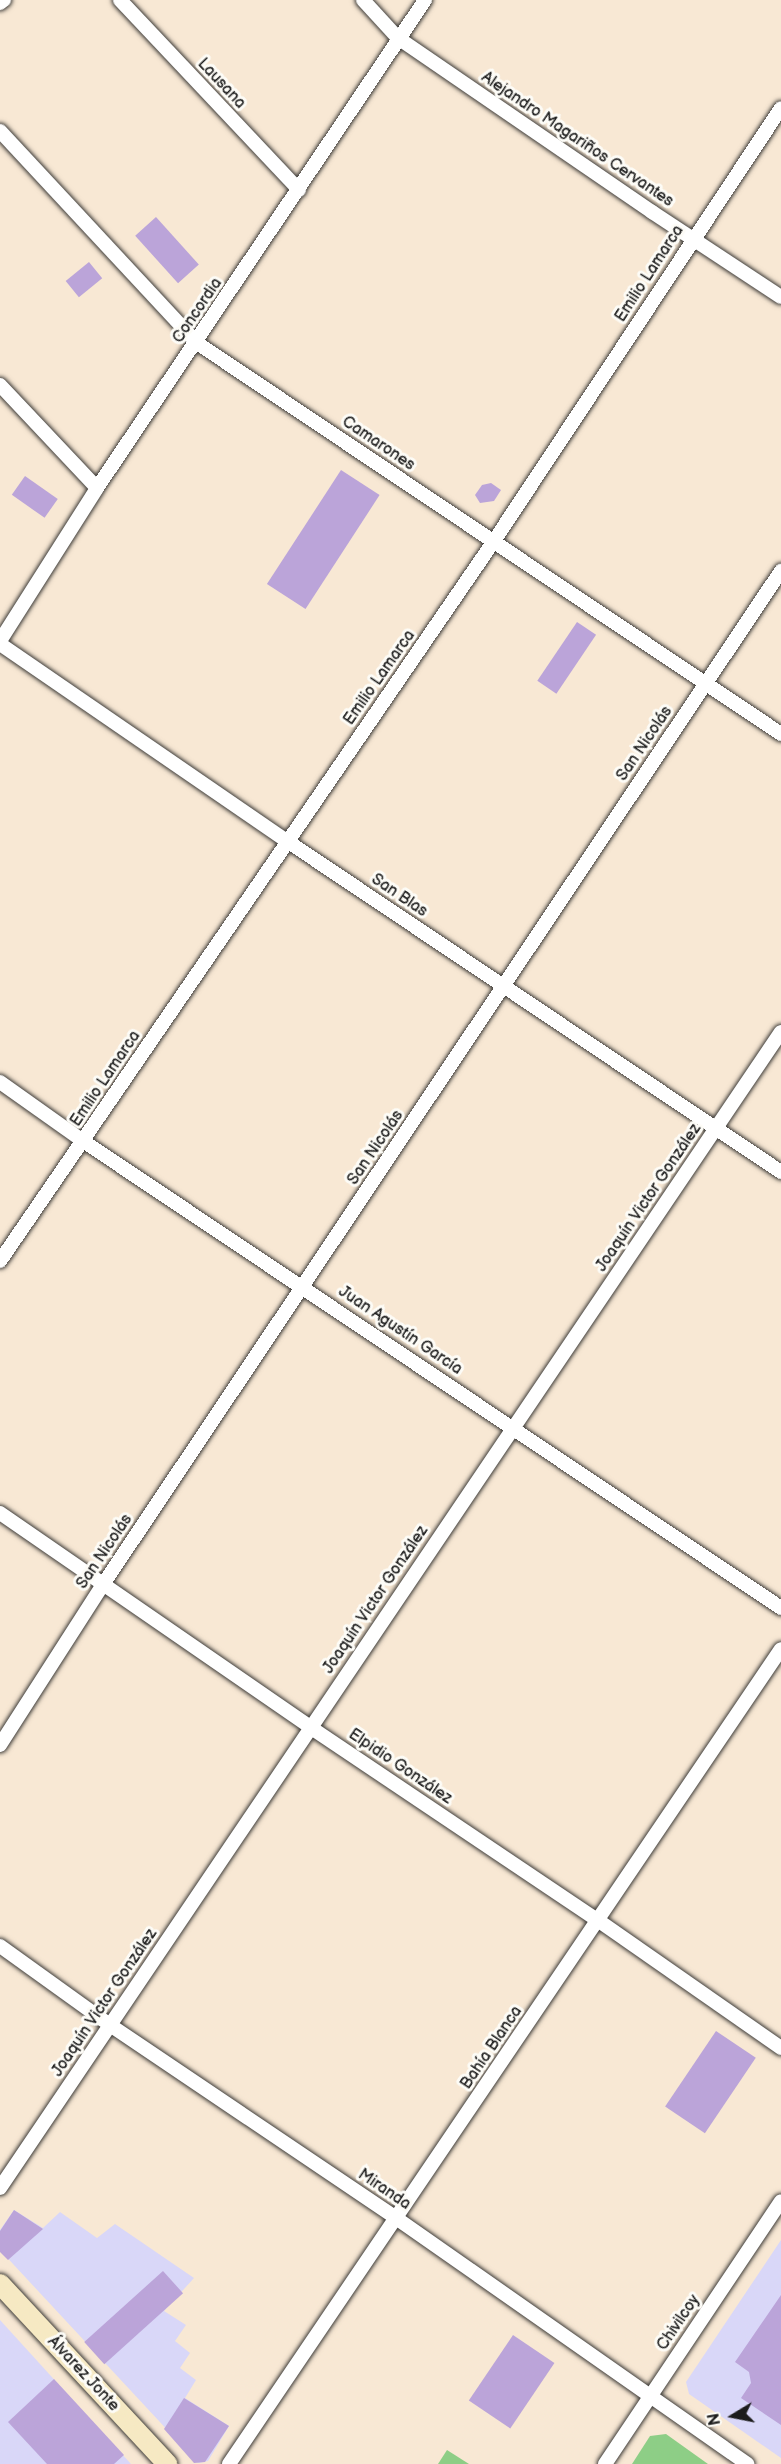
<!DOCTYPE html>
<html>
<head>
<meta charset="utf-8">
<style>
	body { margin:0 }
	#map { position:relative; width:781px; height:2464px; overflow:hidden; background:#f8e8d4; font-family:"Balsamiq Sans",sans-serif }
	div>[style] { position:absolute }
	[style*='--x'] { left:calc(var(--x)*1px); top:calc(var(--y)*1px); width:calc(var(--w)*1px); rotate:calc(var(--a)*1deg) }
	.built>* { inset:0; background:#d9d7f8 }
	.green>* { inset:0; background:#8dce86 }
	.building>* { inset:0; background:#bba4d9; transform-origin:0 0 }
	.roads { filter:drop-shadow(0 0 2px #3d3b38) drop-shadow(0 0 2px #3d3b38) }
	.street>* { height:14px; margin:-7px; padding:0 7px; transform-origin:7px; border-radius:7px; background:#fff }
	.secondary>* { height:20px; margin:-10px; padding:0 10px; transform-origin:10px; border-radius:10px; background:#f6e9c3 }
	span { translate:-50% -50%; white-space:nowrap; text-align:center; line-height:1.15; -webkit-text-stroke:6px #fdfcf7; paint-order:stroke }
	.street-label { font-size:16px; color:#1c1c1c }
	.north { position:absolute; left:703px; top:2386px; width:60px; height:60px; -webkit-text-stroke:4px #fdfcf7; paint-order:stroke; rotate:260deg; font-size:16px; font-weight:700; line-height:24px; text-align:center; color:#1c1c1c }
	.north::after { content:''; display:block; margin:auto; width:21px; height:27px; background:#1c1c1c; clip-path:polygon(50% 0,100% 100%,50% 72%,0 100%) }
</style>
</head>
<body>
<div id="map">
	<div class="built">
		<i style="clip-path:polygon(14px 2210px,43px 2228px,60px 2212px,97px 2238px,115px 2224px,194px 2278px,164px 2311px,186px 2325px,175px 2341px,190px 2353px,180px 2368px,196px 2380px,185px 2398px,229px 2426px,208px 2461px,198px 2463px,0 2250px,0 2230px)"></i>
		<i style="clip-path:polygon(781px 2240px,781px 2458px,689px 2394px,686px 2382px)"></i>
		<i style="clip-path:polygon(0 2320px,131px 2464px,0 2464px)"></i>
	</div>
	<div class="green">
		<i style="clip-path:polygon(666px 2434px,708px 2464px,632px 2464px,650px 2436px)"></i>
		<i style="clip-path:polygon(447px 2450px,469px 2464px,438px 2464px)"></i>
	</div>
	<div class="building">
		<i style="left:156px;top:217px;width:64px;height:28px;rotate:48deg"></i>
		<i style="left:89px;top:262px;width:21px;height:30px;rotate:51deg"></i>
		<i style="left:341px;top:470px;width:46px;height:136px;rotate:33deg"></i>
		<i style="left:25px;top:476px;width:40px;height:23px;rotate:35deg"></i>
		<i style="clip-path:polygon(491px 483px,501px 490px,494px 501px,480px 503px,475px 495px,482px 485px)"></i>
		<i style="left:577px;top:622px;width:23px;height:71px;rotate:34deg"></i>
		<i style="left:716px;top:2031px;width:48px;height:91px;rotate:34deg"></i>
		<i style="clip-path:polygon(14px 2210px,43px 2229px,8px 2260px,0 2252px,0 2231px)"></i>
		<i style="left:163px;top:2271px;width:30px;height:106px;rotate:48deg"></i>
		<i style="clip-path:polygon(781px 2295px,781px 2425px,741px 2398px,751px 2383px,749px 2372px,735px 2362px)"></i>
		<i style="left:513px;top:2335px;width:50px;height:79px;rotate:34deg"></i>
		<i style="clip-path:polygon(54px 2379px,124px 2455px,114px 2464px,47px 2464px,8px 2422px)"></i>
		<i style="clip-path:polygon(184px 2398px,229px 2426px,205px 2462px,194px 2463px,164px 2429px)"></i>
	</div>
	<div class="roads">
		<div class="street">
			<i style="--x:120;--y:0;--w:261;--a:46.7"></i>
			<i style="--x:363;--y:0;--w:52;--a:47.4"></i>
			<i style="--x:398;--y:38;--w:308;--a:34.4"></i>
			<i style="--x:652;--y:212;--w:154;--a:33.4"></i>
			<i style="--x:0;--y:3;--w:5;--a:-37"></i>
			<i style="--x:0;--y:131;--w:289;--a:47.1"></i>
			<i style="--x:197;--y:343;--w:703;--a:33.8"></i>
			<i style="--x:0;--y:385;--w:141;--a:46.7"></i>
			<i style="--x:0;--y:641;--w:181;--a:-57.6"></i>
			<i style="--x:97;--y:488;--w:588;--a:-56.09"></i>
			<i style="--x:0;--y:644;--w:348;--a:34.5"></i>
			<i style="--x:287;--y:841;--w:595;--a:33.82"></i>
			<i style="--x:0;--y:1082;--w:102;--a:35.4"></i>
			<i style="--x:83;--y:1141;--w:840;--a:33.78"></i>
			<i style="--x:0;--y:1261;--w:873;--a:-55.55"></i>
			<i style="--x:494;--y:541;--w:519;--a:-56.46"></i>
			<i style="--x:0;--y:1513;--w:377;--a:34.6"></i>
			<i style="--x:310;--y:1727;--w:348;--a:33.9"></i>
			<i style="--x:599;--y:1921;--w:222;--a:34.9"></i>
			<i style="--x:0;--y:1745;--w:193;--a:-57.3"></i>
			<i style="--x:104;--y:1583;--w:1218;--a:-56.22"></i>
			<i style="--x:0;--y:1946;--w:135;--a:35.7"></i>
			<i style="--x:110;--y:2025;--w:345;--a:34"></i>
			<i style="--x:396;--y:2218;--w:429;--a:35"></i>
			<i style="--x:0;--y:2188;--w:1395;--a:-55.96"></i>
			<i style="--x:229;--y:2464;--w:984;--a:-55.89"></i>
			<i style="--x:605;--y:2464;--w:316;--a:-56.2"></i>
		</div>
		<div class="secondary">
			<i style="--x:0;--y:2284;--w:246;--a:47.1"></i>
		</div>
	</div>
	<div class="street-label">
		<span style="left:221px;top:84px;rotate:47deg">Lausana</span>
		<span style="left:577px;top:140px;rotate:34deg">Alejandro Magariños Cervantes</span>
		<span style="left:650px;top:274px;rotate:-57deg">Emilio Lamarca</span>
		<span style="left:198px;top:311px;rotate:-56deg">Concordia</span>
		<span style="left:378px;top:444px;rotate:34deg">Camarones</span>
		<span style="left:380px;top:678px;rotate:-55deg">Emilio Lamarca</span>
		<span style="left:645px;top:744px;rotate:-56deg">San Nicolás</span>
		<span style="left:399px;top:896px;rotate:34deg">San Blas</span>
		<span style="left:106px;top:1079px;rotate:-56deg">Emilio Lamarca</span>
		<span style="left:376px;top:1148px;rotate:-56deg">San Nicolás</span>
		<span style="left:649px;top:1198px;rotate:-56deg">Joaquín Victor González</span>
		<span style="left:400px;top:1331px;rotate:34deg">Juan Agustín García</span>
		<span style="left:105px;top:1552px;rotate:-56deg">San Nicolás</span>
		<span style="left:376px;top:1600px;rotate:-56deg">Joaquín Victor González</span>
		<span style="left:400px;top:1767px;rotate:34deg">Elpidio González</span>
		<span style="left:105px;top:2003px;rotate:-56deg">Joaquín Victor González</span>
		<span style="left:492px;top:2048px;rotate:-56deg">Bahía Blanca</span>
		<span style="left:384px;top:2190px;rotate:34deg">Miranda</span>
		<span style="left:679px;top:2323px;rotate:-56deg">Chivilcoy</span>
		<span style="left:83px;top:2374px;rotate:47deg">Álvarez Jonte</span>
	</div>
	<div class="north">N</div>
</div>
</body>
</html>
